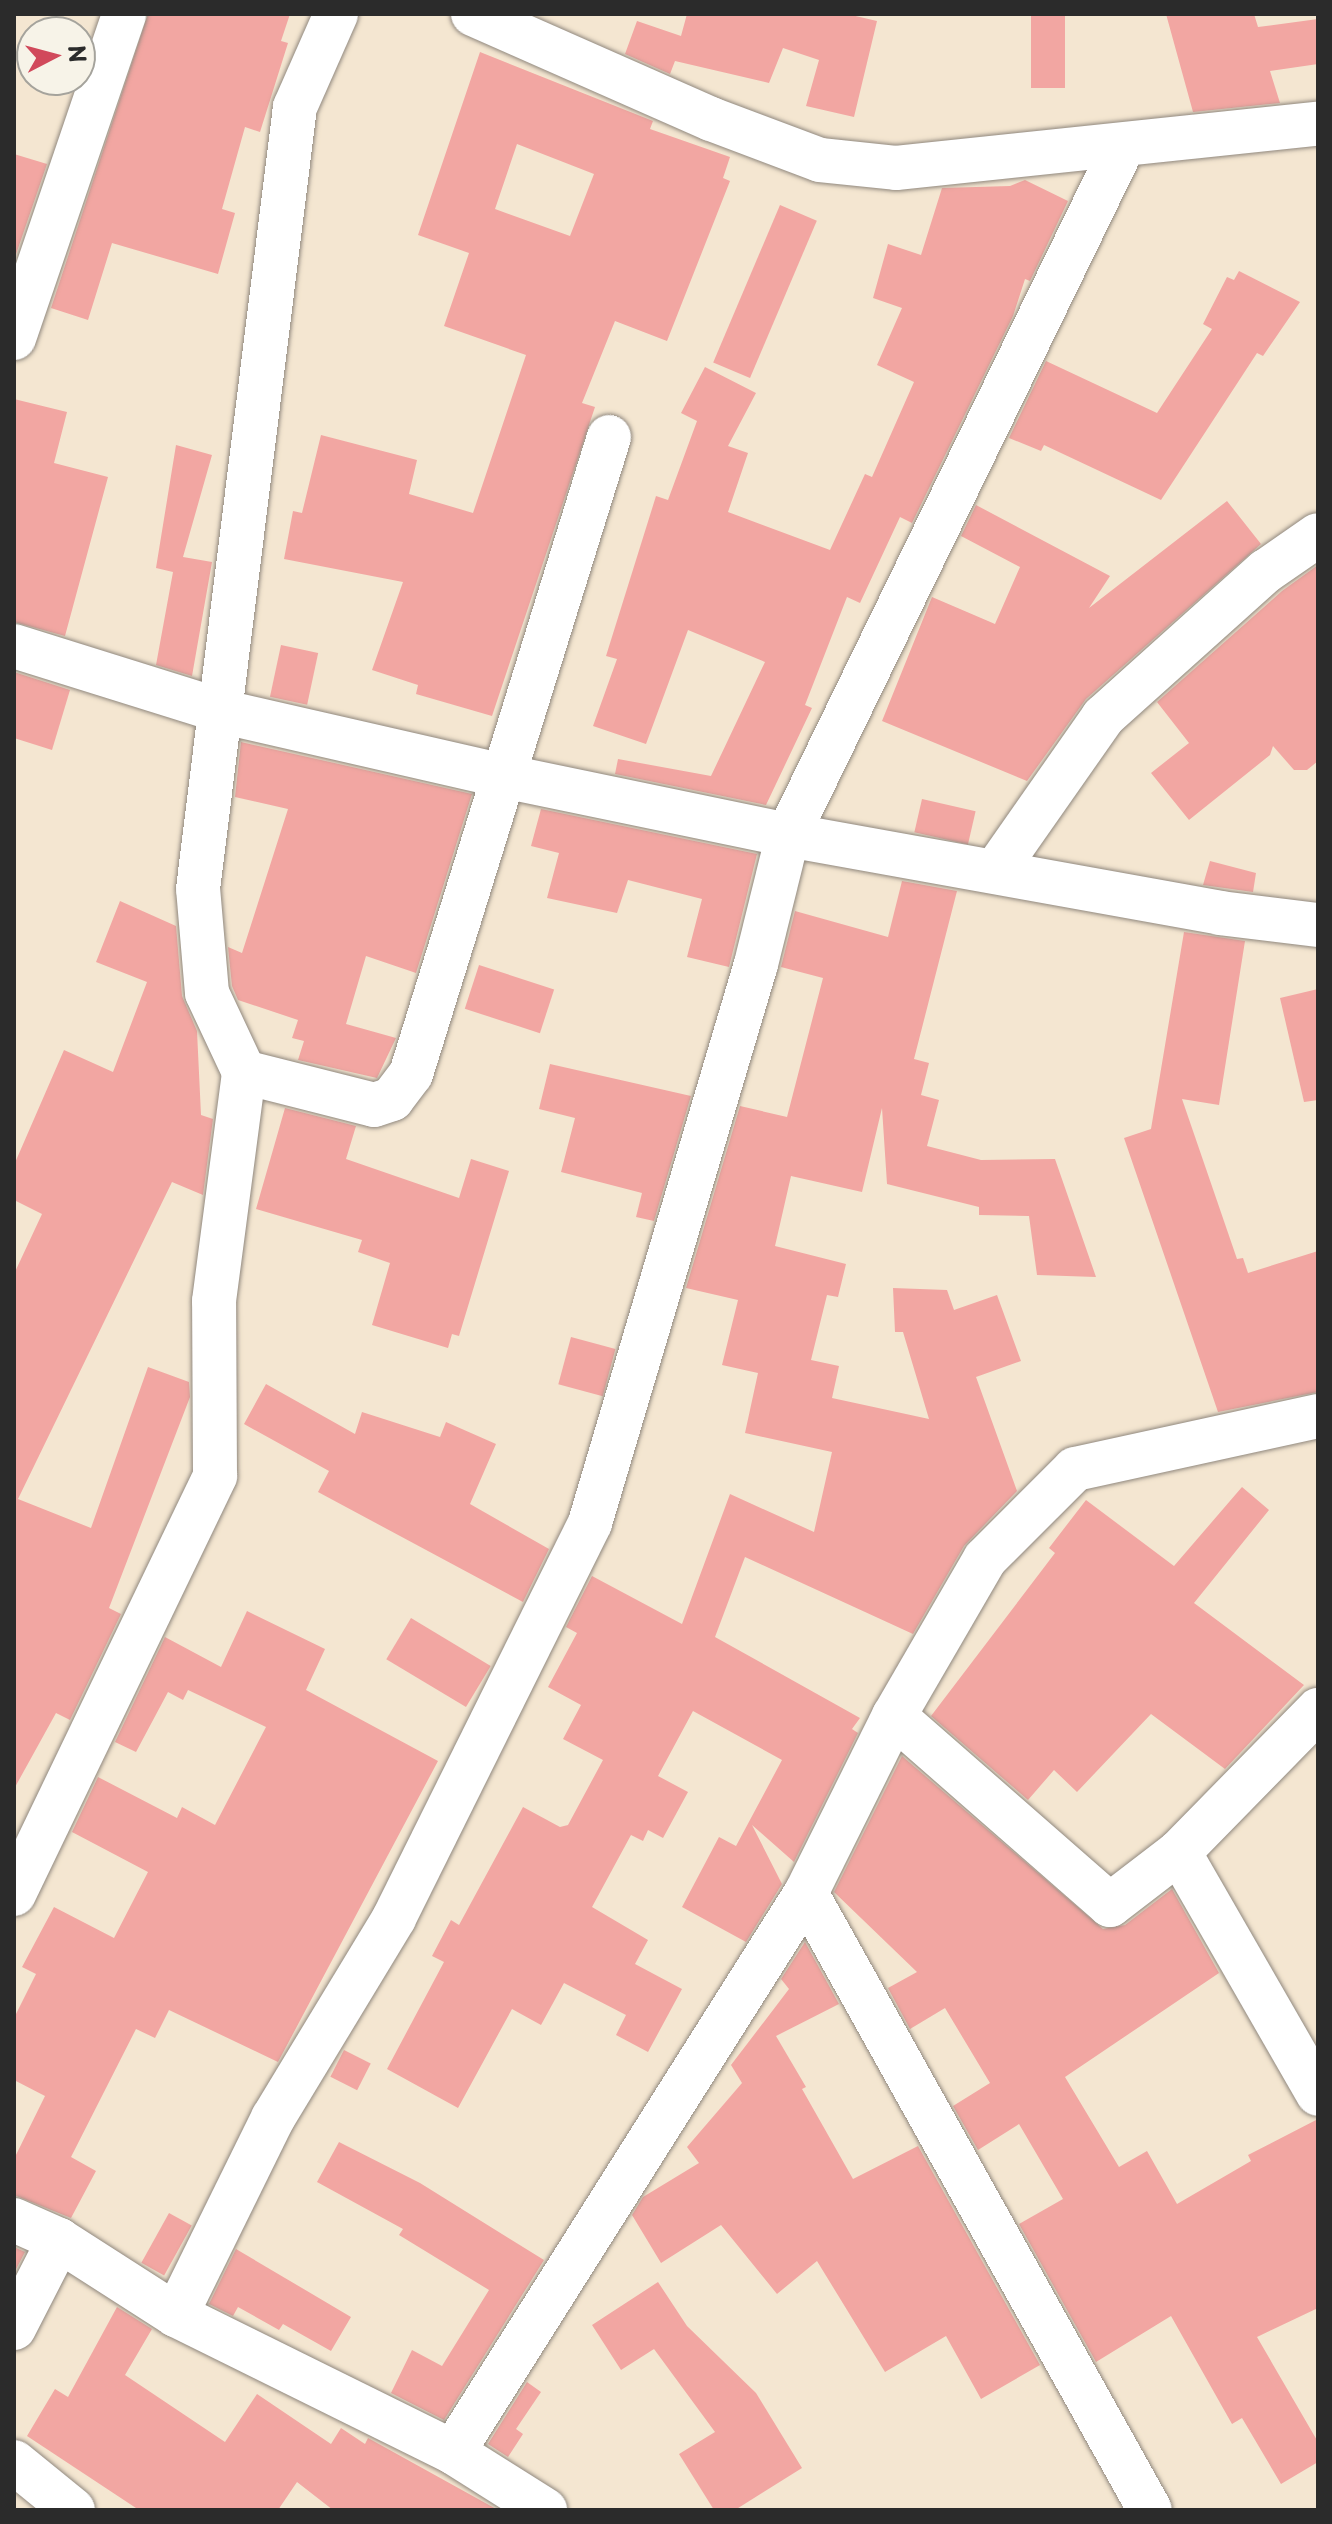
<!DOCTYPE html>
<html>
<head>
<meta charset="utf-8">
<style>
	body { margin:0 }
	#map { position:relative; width:1332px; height:2524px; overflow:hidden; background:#f4e6d1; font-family:"Playpen Sans",sans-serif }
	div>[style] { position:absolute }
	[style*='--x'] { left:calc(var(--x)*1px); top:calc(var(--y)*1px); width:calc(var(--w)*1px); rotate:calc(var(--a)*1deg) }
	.building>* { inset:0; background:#f2a6a2; transform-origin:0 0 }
	.roads { filter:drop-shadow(0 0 2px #90887e) drop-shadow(0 0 2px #90887e) }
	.minor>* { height:44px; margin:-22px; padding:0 22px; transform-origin:22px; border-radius:22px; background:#fff }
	span { translate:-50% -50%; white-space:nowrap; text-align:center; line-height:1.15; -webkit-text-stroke:6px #f7f3e8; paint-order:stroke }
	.frame { position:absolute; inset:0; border:16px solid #2b2b2b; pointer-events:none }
	.north { position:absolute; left:16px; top:16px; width:80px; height:80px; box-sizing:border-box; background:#f7f3e8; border:2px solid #a5a39c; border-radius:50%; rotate:84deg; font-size:22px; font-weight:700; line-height:32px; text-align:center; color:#2b2b2b }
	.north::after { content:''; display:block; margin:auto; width:28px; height:36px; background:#d1495b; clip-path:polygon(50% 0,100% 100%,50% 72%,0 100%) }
</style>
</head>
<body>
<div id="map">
	<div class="building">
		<i style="clip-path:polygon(148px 14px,290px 14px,281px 41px,288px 43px,260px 132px,245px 127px,222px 209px,235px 213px,218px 274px,112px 243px,88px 320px,51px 308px)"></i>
		<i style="clip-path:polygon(687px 14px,847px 14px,877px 21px,854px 117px,806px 106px,819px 60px,783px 48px,769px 83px,675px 61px,670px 74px,625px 54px,637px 21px,681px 36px)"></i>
		<i style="left:1031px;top:14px;width:34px;height:74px"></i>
		<i style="clip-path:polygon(1166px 14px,1254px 14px,1258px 27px,1318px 19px,1318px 64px,1270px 71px,1280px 103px,1193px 112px)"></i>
		<i style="clip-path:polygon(evenodd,480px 52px,653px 121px,650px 129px,730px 157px,723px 178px,730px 181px,667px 341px,615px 321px,582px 403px,595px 407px,492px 716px,416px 694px,418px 685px,372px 670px,403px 582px,284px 559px,293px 511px,302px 513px,321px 435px,417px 460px,409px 494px,473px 513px,526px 355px,444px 326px,469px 253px,418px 235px,480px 52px,517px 144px,594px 174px,570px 236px,495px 209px,517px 144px)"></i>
		<i style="clip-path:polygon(14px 154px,47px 164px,14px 260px)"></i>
		<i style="clip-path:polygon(1025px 180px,1068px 201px,1030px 281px,1025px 279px,1013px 316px,912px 523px,900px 517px,860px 603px,847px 597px,805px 705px,812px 708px,766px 805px,615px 774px,618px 759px,711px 776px,765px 662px,688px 630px,646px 744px,593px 726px,617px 659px,606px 656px,656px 496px,668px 500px,697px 421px,681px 413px,705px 367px,756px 393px,728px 446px,748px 453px,728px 512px,830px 550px,865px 474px,872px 477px,914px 382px,877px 365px,902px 308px,873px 298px,888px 244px,921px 255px,942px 188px,1010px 186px)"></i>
		<i style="left:780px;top:205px;width:40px;height:171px;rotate:23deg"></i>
		<i style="clip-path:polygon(1239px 271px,1300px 302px,1263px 356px,1257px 353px,1161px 500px,1044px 445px,1041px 451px,1009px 438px,1046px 361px,1157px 413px,1212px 329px,1203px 324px,1227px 277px,1234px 280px)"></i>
		<i style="clip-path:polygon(14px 399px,67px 412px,54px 463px,108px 477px,65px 636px,14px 622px)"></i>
		<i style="clip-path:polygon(176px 445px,212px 455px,183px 557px,212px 562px,192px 676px,156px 665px,173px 572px,156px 568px)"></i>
		<i style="clip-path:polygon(1227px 501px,1261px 544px,1086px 699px,1027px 781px,882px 721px,932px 597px,995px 624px,1020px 567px,961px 536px,976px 505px,1110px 576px,1089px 608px)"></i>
		<i style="clip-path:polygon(1318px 565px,1318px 761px,1307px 770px,1294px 770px,1273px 746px,1270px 755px,1189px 820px,1151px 773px,1189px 743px,1157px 702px,1282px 591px)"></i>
		<i style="left:281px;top:645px;width:38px;height:53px;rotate:12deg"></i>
		<i style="clip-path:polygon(14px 672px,70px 690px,52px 750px,14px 738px)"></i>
		<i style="clip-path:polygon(241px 742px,472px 794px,416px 973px,366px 956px,346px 1024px,396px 1038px,377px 1078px,298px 1060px,304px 1041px,292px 1038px,298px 1020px,238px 1000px,232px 986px,228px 947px,242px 953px,288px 809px,235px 797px)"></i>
		<i style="left:922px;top:799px;width:55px;height:34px;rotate:13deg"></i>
		<i style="clip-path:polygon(541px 809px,757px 854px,729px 967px,687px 957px,702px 899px,628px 880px,617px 913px,547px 898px,559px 853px,531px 846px)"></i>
		<i style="clip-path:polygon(1210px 861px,1256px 873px,1253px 892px,1203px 885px)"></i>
		<i style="clip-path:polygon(902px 881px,957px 891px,914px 1059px,929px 1063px,921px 1095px,939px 1100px,927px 1146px,981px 1160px,1055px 1159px,1096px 1277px,1037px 1275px,1029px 1216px,979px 1215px,979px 1207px,887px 1184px,882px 1108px,862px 1192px,791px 1176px,775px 1246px,846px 1264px,838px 1297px,827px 1295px,811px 1360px,839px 1366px,832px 1398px,929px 1419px,903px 1332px,895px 1332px,893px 1288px,947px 1290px,954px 1310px,997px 1295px,1021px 1361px,976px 1377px,1017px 1491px,964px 1546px,913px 1634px,745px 1557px,715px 1637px,860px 1718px,852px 1729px,858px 1733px,794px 1862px,752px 1825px,782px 1884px,746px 1942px,682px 1907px,719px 1837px,736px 1846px,782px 1760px,693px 1711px,658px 1776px,688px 1792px,663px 1838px,648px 1830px,643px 1841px,631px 1835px,592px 1907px,648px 1940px,635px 1964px,682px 1989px,648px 2052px,616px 2035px,626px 2015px,564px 1983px,541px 2025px,512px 2009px,458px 2108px,387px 2069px,444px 1962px,432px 1956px,451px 1920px,459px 1925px,523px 1807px,560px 1827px,568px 1825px,603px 1760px,563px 1739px,581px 1705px,548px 1687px,577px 1633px,566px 1627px,592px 1576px,682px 1624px,730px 1494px,814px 1532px,832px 1452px,745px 1433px,758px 1373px,722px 1365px,738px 1300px,686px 1288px,740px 1106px,787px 1117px,823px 978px,781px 967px,795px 911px,888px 937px)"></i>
		<i style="clip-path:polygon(120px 901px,176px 926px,182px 996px,197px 1031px,201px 1115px,213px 1119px,203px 1195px,172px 1182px,18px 1499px,91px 1528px,148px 1367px,189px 1382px,190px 1397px,109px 1608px,121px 1614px,70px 1720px,56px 1713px,14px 1789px,14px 1274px,42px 1214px,14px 1200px,14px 1165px,64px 1050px,113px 1072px,147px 982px,96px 962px)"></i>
		<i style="clip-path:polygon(1184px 932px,1245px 941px,1219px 1105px,1182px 1099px,1237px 1259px,1243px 1258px,1248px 1273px,1318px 1251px,1318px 1392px,1218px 1412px,1124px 1138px,1151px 1129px)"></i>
		<i style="left:479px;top:965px;width:79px;height:46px;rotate:18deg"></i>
		<i style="clip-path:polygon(1318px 989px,1318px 1100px,1304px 1102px,1280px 998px)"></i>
		<i style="clip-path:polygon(550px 1064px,691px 1096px,654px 1221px,636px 1217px,642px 1193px,561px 1172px,575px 1118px,539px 1109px)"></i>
		<i style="clip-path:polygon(285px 1108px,356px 1126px,346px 1159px,459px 1198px,471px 1159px,509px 1171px,459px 1336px,452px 1334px,448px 1348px,372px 1325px,390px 1263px,358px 1252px,362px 1240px,256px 1209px)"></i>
		<i style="left:571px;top:1337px;width:46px;height:49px;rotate:15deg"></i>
		<i style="clip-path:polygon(266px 1384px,355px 1434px,362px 1412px,440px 1437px,446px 1422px,496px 1444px,470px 1504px,549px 1549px,523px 1602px,318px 1492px,329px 1471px,244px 1424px)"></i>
		<i style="clip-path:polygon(1242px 1487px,1269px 1510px,1194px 1603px,1304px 1685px,1225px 1769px,1151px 1714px,1077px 1792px,1054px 1770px,1028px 1800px,931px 1716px,1055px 1553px,1049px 1548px,1086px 1500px,1174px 1566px)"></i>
		<i style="clip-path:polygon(247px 1611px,325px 1649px,306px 1690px,438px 1761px,278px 2062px,169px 2010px,155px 2038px,136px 2029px,71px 2157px,96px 2171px,71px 2218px,14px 2195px,14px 2159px,45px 2096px,14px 2080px,14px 2018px,36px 1974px,22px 1967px,54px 1907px,114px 1938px,148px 1872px,72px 1832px,98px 1777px,177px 1818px,182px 1807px,215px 1825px,266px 1727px,188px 1690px,183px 1700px,168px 1692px,136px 1752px,115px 1742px,165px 1637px,221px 1667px)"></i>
		<i style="left:411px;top:1618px;width:93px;height:48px;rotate:31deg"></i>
		<i style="clip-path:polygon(902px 1756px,1103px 1929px,1125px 1925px,1172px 1889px,1219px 1973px,1065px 2077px,1119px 2167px,1147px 2151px,1177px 2204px,1251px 2161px,1248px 2155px,1318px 2119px,1318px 2308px,1257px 2337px,1318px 2442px,1318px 2462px,1281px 2484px,1242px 2418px,1232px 2424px,1171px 2316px,1096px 2362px,1019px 2224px,1063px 2199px,1019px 2124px,978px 2150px,953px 2106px,990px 2083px,945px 2008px,910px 2029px,888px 1988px,917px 1972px,834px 1892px)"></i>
		<i style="clip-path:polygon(805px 1942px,839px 2004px,776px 2036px,806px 2087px,802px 2089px,853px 2179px,918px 2146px,1040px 2365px,981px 2399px,946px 2336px,885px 2372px,817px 2261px,777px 2294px,721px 2225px,661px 2263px,632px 2215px,643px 2197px,699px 2163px,687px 2147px,742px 2083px,731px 2065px,789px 1989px,781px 1979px)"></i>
		<i style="left:344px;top:2050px;width:30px;height:30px;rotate:27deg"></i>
		<i style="clip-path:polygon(339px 2142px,420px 2183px,544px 2260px,444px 2420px,391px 2393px,412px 2350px,442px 2366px,489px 2290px,399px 2235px,403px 2229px,317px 2182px)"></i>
		<i style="left:169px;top:2213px;width:26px;height:57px;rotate:29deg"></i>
		<i style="clip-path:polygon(14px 2247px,25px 2252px,14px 2273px)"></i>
		<i style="clip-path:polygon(236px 2249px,351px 2317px,331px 2351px,283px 2324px,279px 2330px,238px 2307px,233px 2316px,209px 2304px)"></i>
		<i style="clip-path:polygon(658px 2282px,687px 2326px,756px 2393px,802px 2468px,735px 2510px,714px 2510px,679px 2454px,715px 2432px,654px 2349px,621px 2370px,592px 2325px)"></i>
		<i style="clip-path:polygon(117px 2307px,152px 2329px,125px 2375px,225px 2442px,257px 2394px,331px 2444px,341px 2428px,365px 2444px,368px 2438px,498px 2510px,333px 2510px,297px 2482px,278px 2510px,139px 2510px,27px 2436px,55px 2389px,68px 2397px)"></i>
		<i style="clip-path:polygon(527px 2382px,541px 2392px,516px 2429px,523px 2434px,508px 2457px,488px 2444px)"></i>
	</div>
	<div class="roads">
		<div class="minor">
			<i style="--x:473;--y:14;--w:260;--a:23.8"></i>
			<i style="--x:711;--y:119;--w:116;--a:20.6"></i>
			<i style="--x:820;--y:160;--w:76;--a:6"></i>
			<i style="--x:896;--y:168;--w:424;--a:-6"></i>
			<i style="--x:14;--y:338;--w:342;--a:-71.2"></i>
			<i style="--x:14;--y:646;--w:220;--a:17.4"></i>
			<i style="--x:224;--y:712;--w:286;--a:12.9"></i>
			<i style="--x:503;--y:776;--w:291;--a:11.7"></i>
			<i style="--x:788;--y:835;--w:439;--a:10.2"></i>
			<i style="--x:1220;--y:913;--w:99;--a:7"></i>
			<i style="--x:996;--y:870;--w:187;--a:-55"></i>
			<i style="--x:1103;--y:717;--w:219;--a:-41.9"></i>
			<i style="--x:1266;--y:571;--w:63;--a:-34.7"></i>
			<i style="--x:244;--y:1072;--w:134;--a:14.2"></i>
			<i style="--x:374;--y:1105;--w:19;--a:-18"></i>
			<i style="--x:392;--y:1099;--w:31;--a:-53"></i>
			<i style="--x:411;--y:1074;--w:667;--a:-72.73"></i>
			<i style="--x:894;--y:1716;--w:287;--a:41.2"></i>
			<i style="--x:1110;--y:1905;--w:87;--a:-37.5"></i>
			<i style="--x:1179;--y:1852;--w:199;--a:-45.6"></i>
			<i style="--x:1179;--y:1852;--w:279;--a:60.1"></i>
			<i style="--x:806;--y:1893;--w:706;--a:60.86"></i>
			<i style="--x:14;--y:1894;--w:464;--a:-64.3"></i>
			<i style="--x:215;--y:1476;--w:175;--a:-90.3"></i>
			<i style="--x:214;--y:1301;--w:231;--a:-82.5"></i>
			<i style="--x:244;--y:1072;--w:87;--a:-115.1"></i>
			<i style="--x:207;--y:993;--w:104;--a:-94.9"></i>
			<i style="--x:198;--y:889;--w:788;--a:-82.93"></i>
			<i style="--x:295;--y:107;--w:102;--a:-66.2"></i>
			<i style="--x:14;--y:2220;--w:49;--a:24"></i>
			<i style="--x:59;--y:2240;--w:139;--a:32.7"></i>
			<i style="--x:176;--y:2315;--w:309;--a:26.3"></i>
			<i style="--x:453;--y:2452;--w:109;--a:32.2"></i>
			<i style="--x:176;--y:2315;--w:220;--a:-63.8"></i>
			<i style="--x:273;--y:2118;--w:234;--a:-58.8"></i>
			<i style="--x:394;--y:1918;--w:441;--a:-63.6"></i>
			<i style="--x:590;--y:1523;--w:583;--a:-73.46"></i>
			<i style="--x:756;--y:964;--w:133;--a:-76.1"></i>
			<i style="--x:788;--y:835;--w:764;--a:-64.07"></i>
			<i style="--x:14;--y:2328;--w:99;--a:-62.9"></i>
			<i style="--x:453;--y:2452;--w:661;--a:-57.73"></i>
			<i style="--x:806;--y:1893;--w:198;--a:-63.6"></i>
			<i style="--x:894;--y:1716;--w:181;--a:-59.9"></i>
			<i style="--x:985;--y:1559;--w:127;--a:-45"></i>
			<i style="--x:1075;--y:1469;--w:249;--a:-12.3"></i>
			<i style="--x:14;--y:2462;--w:76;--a:39.1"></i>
		</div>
	</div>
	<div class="frame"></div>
	<div class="north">N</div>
</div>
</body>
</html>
